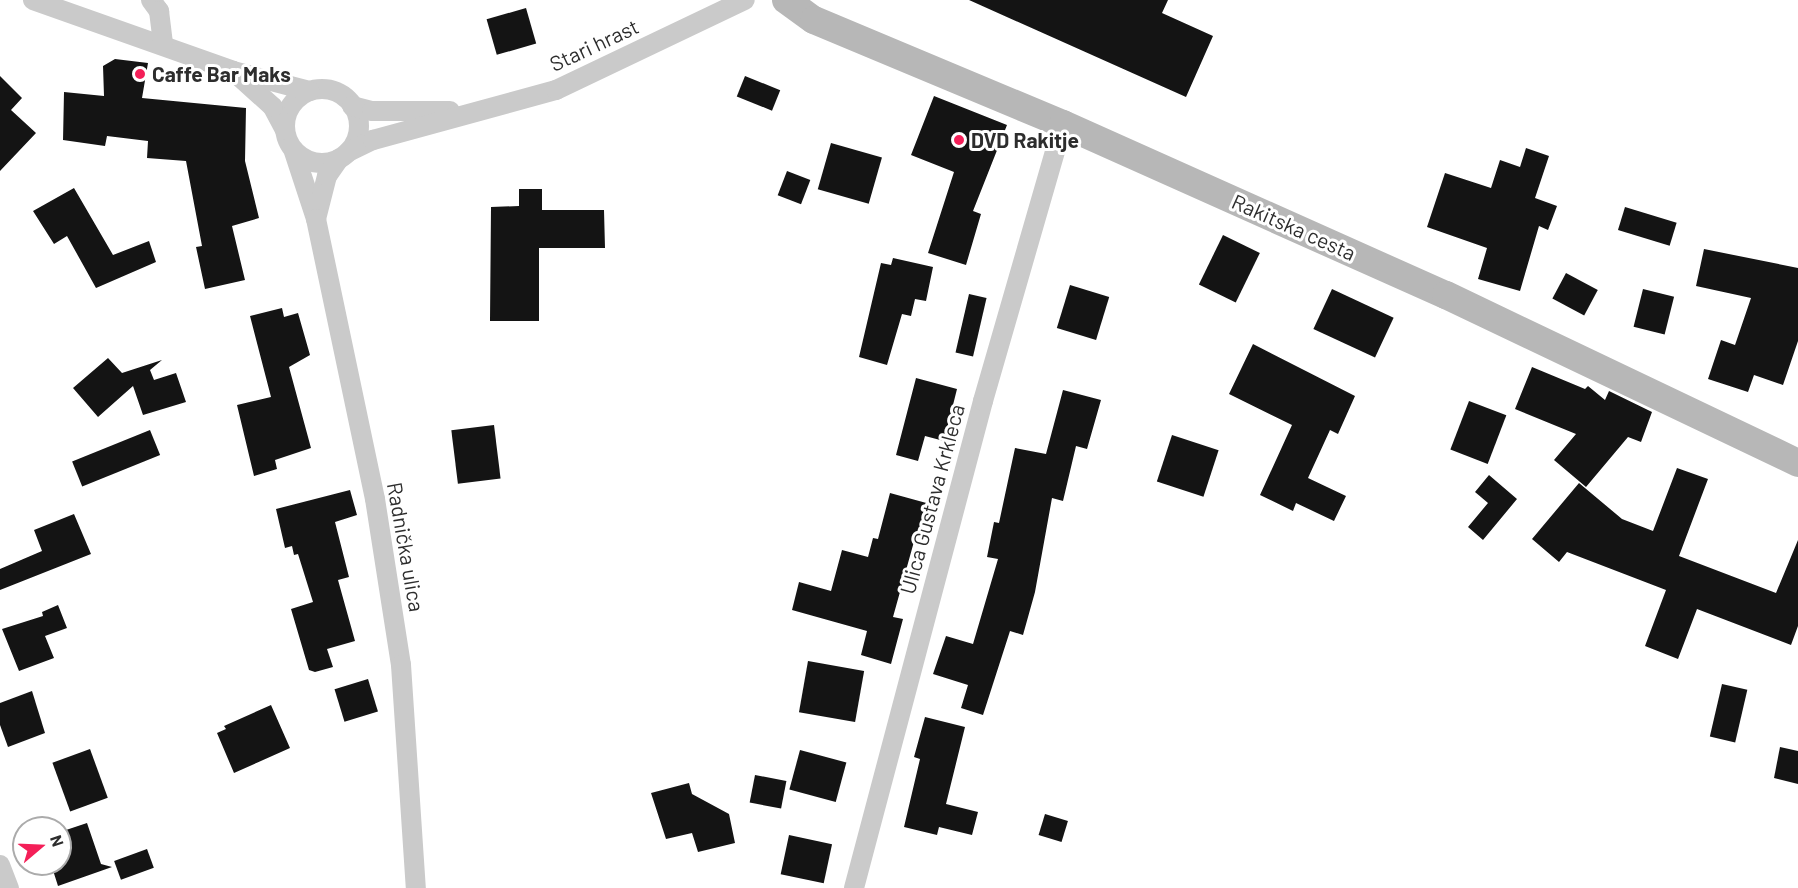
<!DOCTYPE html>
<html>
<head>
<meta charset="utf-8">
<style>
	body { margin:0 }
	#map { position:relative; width:1798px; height:888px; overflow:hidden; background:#fff; font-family:Barlow,sans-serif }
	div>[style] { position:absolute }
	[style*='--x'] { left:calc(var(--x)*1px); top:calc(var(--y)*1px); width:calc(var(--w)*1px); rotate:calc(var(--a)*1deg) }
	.building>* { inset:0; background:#141414; transform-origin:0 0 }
	.street>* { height:20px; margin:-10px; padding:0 10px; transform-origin:10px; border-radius:10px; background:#cacaca }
	.street>.ring { margin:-10px; padding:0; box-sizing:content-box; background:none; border:20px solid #cacaca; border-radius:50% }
	.secondary>* { height:28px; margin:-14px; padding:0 14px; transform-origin:14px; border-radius:14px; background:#b7b7b7 }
	.dots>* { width:16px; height:16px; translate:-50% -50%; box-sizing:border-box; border:3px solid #fff; border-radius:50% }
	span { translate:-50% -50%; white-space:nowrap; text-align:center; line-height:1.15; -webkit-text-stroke:6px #fff; paint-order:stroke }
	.street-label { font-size:21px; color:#2d2d2d }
	.poi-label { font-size:21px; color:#2d2d2d; font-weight:700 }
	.left { translate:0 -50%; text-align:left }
	.north { position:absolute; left:12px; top:816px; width:60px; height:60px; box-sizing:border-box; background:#fff; border:2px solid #ababab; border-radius:50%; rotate:71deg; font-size:16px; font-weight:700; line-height:24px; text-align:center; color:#2d2d2d }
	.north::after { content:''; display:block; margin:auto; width:21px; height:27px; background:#f41f58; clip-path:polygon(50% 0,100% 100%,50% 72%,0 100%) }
</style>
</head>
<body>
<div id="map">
	<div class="building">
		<i style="clip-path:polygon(969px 0,1168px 0,1162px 13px,1213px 36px,1186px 97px)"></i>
		<i style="left:526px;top:8px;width:37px;height:41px;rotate:74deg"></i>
		<i style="clip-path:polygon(115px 59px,148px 63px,142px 98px,246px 108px,245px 161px,259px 218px,232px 226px,245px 280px,205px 289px,196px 247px,202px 246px,186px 161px,147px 158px,148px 141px,107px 136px,105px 146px,63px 140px,64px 92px,104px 96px,103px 66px)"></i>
		<i style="clip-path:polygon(0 76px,22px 98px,11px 110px,36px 133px,0 171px)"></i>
		<i style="left:745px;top:76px;width:38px;height:22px;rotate:22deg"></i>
		<i style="clip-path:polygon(934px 96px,1007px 125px,973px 211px,981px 214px,966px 265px,928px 253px,954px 172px,911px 155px)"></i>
		<i style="left:831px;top:143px;width:53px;height:48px;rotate:16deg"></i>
		<i style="clip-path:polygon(1526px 148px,1549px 156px,1535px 198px,1557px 206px,1548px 230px,1539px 226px,1520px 291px,1478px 279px,1487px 248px,1427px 227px,1445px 173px,1491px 188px,1500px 160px,1520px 167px)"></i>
		<i style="left:787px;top:171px;width:25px;height:26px;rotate:21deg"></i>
		<i style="clip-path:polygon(74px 188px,113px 255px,149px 241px,156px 262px,96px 288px,67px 236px,54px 244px,33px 211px)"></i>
		<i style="clip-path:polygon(519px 189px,542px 189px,542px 210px,604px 210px,605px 248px,539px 248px,539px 321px,490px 321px,491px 207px,519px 206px)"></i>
		<i style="left:1625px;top:207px;width:54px;height:24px;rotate:17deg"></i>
		<i style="left:1223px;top:235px;width:41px;height:55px;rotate:26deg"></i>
		<i style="clip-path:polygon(1704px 249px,1798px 268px,1798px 341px,1783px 385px,1754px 375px,1748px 392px,1708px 379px,1721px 340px,1735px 345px,1751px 298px,1696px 286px)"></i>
		<i style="clip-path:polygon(893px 258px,933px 267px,926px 301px,915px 299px,911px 316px,902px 314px,887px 365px,859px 357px,881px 263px,891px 265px)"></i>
		<i style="left:1566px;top:273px;width:36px;height:29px;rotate:28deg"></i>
		<i style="left:1070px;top:285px;width:41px;height:45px;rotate:17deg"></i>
		<i style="left:1332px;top:289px;width:68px;height:44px;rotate:25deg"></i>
		<i style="left:1643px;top:289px;width:32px;height:39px;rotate:14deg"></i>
		<i style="left:969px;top:294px;width:18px;height:60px;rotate:13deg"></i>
		<i style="clip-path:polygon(282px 308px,284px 317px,298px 313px,310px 355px,289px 367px,311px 448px,275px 460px,277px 469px,254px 476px,237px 405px,271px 397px,250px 316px)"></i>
		<i style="clip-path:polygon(1253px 344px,1355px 396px,1338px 434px,1330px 430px,1308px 478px,1346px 496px,1334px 521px,1296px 503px,1293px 511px,1260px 495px,1292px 425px,1229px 394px)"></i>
		<i style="clip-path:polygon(108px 358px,122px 373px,162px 360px,150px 370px,154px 380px,176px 373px,186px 402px,143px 415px,133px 386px,98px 417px,73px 388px)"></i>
		<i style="clip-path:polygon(1532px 367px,1585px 389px,1588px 386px,1605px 400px,1609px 391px,1652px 412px,1641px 442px,1628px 437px,1586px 487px,1554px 460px,1576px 434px,1515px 409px)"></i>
		<i style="clip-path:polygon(916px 378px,957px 389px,944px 441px,925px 436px,918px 461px,896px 455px)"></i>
		<i style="clip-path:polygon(1063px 390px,1101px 400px,1087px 449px,1076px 446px,1063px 501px,1052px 498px,1035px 592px,1023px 635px,1010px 631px,983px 715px,961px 708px,968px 685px,933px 674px,946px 636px,973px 644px,998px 559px,987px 557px,994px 522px,999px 523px,1015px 448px,1046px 454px)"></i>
		<i style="left:1469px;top:401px;width:40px;height:52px;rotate:21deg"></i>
		<i style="left:494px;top:425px;width:54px;height:43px;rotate:83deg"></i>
		<i style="left:150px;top:430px;width:27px;height:84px;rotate:68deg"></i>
		<i style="left:1172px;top:435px;width:49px;height:49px;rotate:18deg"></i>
		<i style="clip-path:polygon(1677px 468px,1708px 479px,1679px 556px,1776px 593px,1798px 540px,1798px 626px,1791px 645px,1697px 609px,1678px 659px,1645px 646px,1666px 590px,1567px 552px,1559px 562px,1532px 539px,1579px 483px,1622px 519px,1653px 531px)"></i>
		<i style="clip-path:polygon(1489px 475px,1517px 499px,1483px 540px,1468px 527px,1488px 503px,1475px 492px)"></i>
		<i style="clip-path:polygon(350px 490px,357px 515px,335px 522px,349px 577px,338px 580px,355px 641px,327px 649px,333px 667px,315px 672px,309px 670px,291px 609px,313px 602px,298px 554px,294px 555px,292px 546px,285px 548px,276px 509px)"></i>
		<i style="clip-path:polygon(890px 493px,930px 504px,921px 539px,915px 538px,893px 617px,903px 619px,891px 664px,861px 655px,867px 631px,792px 610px,799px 582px,831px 591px,842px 550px,868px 557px,873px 538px,878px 539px)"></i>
		<i style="clip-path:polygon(74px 514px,91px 554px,0 590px,0 569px,42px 551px,34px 530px)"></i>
		<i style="clip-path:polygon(58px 605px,67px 628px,45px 636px,54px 658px,19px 671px,2px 629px,43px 616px,42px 612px)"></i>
		<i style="left:808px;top:661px;width:57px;height:52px;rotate:10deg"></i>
		<i style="left:368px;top:679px;width:34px;height:35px;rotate:73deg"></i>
		<i style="left:1722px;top:684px;width:26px;height:54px;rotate:13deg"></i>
		<i style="clip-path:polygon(32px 691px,45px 733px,8px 747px,0 725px,0 703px)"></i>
		<i style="clip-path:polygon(271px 705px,290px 748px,234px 773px,217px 733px,226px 729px,224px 726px)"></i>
		<i style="clip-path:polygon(925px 717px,965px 727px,946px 804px,978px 812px,972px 835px,939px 827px,937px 835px,904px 827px,920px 759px,914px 757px)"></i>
		<i style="clip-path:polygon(1780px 747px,1798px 751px,1798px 784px,1774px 778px)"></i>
		<i style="left:90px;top:749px;width:52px;height:40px;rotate:70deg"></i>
		<i style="left:800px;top:750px;width:48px;height:41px;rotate:15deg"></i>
		<i style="left:755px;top:775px;width:32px;height:28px;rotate:11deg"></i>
		<i style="clip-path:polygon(689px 783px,692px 794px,729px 814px,735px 843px,698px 852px,692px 833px,666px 839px,651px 793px)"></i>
		<i style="left:1045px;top:814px;width:24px;height:22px;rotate:17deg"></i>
		<i style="clip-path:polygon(87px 823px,101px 864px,112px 867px,58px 886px,51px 864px,60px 864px,60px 832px)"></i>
		<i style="left:789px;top:835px;width:44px;height:40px;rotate:12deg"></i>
		<i style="left:147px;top:849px;width:20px;height:35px;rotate:70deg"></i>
	</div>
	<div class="street">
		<i style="--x:33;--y:0;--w:212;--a:19.5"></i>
		<i style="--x:151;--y:0;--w:14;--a:54"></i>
		<i style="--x:159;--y:11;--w:32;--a:83"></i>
		<i class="ring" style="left:285px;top:89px;width:54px;height:54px"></i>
		<i style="--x:352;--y:106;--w:21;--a:14"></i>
		<i style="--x:372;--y:111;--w:78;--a:0"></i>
		<i style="--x:285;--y:130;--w:26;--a:-118"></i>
		<i style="--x:273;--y:107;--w:54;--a:-138"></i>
		<i style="--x:233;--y:71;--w:79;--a:14.7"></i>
		<i style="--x:294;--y:152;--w:71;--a:71.8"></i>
		<i style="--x:316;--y:219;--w:44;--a:-75.7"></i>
		<i style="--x:327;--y:176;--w:21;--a:-55"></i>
		<i style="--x:348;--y:152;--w:28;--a:-26"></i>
		<i style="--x:373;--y:140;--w:190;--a:-15.3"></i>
		<i style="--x:556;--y:90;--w:209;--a:-25.5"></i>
		<i style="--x:316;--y:219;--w:286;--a:78.1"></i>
		<i style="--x:375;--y:499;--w:168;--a:81.1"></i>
		<i style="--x:401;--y:665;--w:224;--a:86.2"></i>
		<i style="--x:0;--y:865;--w:25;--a:69"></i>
		<i style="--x:854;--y:888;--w:504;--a:-75.16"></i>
		<i style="--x:983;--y:401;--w:288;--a:-73.9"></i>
	</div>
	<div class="secondary">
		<i style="--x:786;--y:0;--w:34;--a:36"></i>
		<i style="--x:814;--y:20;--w:270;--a:22.7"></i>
		<i style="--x:1063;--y:124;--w:419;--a:24.1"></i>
		<i style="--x:1446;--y:295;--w:390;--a:25.5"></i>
	</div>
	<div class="dots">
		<i style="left:140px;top:74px;background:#f41f58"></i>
		<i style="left:959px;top:140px;background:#f41f58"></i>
	</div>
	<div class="street-label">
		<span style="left:594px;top:45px;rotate:-25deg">Stari hrast</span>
		<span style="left:1294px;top:227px;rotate:24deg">Rakitska cesta</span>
		<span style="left:932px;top:499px;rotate:-75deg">Ulica Gustava Krkleca</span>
		<span style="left:406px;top:547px;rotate:80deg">Radnička ulica</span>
	</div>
	<div class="poi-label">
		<span class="left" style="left:152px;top:74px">Caffe Bar Maks</span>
		<span class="left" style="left:971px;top:140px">DVD Rakitje</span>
	</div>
	<div class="north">N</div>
</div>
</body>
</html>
